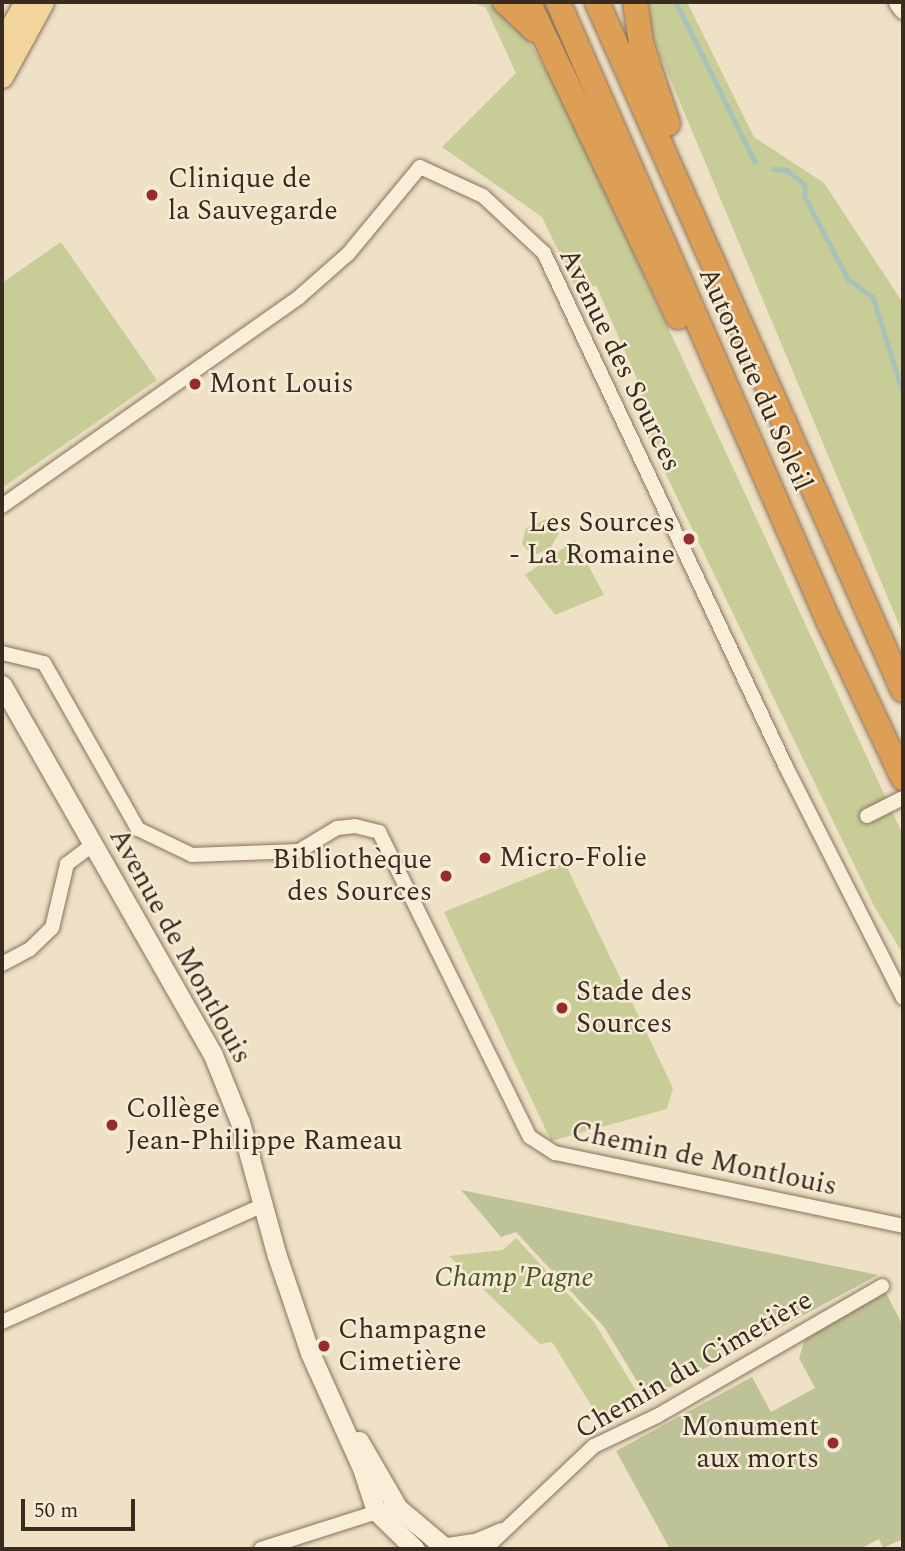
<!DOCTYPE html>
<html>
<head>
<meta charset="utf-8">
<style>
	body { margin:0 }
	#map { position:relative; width:905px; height:1551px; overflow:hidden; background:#eee1c5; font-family:Spectral,serif }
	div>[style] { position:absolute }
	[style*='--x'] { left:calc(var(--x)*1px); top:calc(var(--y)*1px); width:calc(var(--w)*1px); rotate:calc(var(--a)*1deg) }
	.green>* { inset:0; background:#c8cd98 }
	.cemetery>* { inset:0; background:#bec297 }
	.stream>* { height:4.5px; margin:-2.25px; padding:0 2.25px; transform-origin:2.25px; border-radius:2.25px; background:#a6c2b9 }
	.roads { filter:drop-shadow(0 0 2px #89725b) drop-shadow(0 0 2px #89725b) }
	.street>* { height:14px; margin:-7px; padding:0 7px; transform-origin:7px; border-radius:7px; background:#f9eed8 }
	.secondary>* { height:19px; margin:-9.5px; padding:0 9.5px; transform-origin:9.5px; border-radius:9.5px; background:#f9eed8 }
	.primary>* { height:21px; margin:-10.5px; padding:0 10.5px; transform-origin:10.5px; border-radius:10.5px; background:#f1d59d }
	.highway>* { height:24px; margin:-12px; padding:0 12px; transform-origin:12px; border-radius:12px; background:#dd9e56 }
	.dots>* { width:19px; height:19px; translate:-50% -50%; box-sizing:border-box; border:4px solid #f6ebd4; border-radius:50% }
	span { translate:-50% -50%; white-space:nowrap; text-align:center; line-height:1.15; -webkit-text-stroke:5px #f6ebd4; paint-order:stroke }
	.poi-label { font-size:28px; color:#392b1f }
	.left { translate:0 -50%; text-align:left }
	.right { translate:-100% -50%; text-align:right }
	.street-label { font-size:28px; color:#392b1f }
	.park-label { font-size:28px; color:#4b5625; font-style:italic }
	.frame { position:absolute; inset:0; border:4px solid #392b1f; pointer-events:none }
	.scale { position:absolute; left:21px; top:1499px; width:114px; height:32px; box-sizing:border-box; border:4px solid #392b1f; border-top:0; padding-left:9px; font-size:21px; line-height:24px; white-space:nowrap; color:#392b1f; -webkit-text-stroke:5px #f6ebd4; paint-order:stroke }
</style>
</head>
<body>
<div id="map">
	<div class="green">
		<i style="clip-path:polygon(471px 2px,491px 2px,500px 8px,527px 38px,559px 92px,903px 835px,903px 954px,874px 906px,645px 431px,637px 379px,596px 285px,579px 294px,542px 217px,442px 147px,516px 73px,486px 8px)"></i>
		<i style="clip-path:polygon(648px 2px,687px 2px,754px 137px,824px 183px,903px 303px,903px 634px,653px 38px)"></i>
		<i style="clip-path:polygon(61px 242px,157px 380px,2px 488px,2px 283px)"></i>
		<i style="clip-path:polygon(549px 518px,559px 533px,551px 547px,533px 556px,522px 544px,526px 528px)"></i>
		<i style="clip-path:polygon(575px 540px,604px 595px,555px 615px,525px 575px)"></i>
		<i style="clip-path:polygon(565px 863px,673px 1088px,667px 1109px,551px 1141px,444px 912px)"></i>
		<i style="clip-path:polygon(516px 1238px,594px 1322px,643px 1402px,602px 1423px,552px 1342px,540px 1344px,449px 1256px,503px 1250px)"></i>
	</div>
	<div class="cemetery">
		<i style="clip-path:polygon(461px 1190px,672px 1233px,878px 1275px,648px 1399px,604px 1327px,516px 1232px,501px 1237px)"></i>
		<i style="clip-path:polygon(885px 1291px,903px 1326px,903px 1539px,883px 1548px,879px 1539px,860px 1549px,670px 1549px,616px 1451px,752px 1377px,771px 1412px,815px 1388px,799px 1358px,807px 1333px)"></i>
	</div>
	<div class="stream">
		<i style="--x:676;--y:2;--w:178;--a:63.7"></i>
		<i style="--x:773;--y:169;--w:14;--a:4"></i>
		<i style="--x:787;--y:170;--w:23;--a:40"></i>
		<i style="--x:805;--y:185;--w:12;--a:90"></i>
		<i style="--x:805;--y:197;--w:93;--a:62.3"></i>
		<i style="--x:848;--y:279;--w:31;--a:36"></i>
		<i style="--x:873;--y:297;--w:101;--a:72.6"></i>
	</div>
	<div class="roads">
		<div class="street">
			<i style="--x:2;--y:506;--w:363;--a:-35.1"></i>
			<i style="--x:299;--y:297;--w:65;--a:-41.3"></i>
			<i style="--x:348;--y:254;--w:113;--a:-50.4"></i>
			<i style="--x:420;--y:167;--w:69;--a:24.7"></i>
			<i style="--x:483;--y:196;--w:83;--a:43.1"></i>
			<i style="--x:544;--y:253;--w:566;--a:64.79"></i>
			<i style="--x:785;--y:765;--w:261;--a:63.1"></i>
			<i style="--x:2;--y:653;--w:43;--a:13.4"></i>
			<i style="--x:44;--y:663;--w:191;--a:60.5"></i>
			<i style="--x:138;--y:829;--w:60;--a:25.7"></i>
			<i style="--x:192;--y:855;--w:107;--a:-2.1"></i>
			<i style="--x:299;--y:851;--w:44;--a:-31.2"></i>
			<i style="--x:337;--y:828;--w:18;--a:-6"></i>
			<i style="--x:355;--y:826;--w:25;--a:14"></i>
			<i style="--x:379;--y:832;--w:340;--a:63.7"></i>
			<i style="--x:530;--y:1137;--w:30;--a:33"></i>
			<i style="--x:555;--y:1153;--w:356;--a:11.8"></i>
			<i style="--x:867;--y:816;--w:40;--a:-26.6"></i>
			<i style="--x:2;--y:964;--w:32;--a:-28"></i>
			<i style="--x:30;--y:949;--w:30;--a:-44"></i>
			<i style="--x:52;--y:928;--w:66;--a:-76.8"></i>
			<i style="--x:67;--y:864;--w:31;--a:-37"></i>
			<i style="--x:2;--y:1322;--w:287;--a:-24.1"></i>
			<i style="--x:448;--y:1545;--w:30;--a:-9"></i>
			<i style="--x:478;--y:1540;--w:25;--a:-23"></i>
			<i style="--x:261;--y:1549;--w:128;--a:-17.7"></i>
			<i style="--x:485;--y:1549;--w:150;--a:-43.4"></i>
			<i style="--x:594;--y:1446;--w:70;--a:-25.5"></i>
			<i style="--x:657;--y:1416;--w:260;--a:-30"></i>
		</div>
		<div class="secondary">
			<i style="--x:898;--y:2;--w:9;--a:54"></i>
			<i style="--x:2;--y:685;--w:426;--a:60.3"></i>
			<i style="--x:213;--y:1055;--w:72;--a:68.1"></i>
			<i style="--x:240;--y:1122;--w:139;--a:74.6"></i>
			<i style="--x:277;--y:1256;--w:102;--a:71.2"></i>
			<i style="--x:310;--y:1353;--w:126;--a:65.7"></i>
			<i style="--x:362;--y:1468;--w:45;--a:72"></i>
			<i style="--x:376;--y:1511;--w:54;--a:44.3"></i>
			<i style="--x:359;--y:1441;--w:78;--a:59.8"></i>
			<i style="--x:398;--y:1508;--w:57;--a:40.1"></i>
		</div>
		<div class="primary">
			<i style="--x:2;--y:42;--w:46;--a:-60.1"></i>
			<i style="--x:2;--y:77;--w:85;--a:-61.3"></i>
		</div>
		<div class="highway">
			<i style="--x:505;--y:2;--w:41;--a:43"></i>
			<i style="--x:528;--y:2;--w:349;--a:64.5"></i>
			<i style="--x:558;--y:2;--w:677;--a:66.39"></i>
			<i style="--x:829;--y:622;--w:173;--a:64.6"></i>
			<i style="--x:597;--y:2;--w:753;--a:66.02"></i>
			<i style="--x:635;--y:2;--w:41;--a:81.7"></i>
			<i style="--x:641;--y:43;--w:85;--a:71.6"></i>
		</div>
	</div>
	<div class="dots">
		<i style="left:152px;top:195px;background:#982b2e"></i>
		<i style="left:195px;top:384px;background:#982b2e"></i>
		<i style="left:689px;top:539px;background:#982b2e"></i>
		<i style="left:485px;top:858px;background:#982b2e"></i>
		<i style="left:446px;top:876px;background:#982b2e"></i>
		<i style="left:562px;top:1008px;background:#982b2e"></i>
		<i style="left:112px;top:1125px;background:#982b2e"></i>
		<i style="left:324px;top:1346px;background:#982b2e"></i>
		<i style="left:833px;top:1443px;background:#982b2e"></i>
	</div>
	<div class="poi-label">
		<span class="left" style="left:168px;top:195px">Clinique de<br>la Sauvegarde</span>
		<span class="left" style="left:209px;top:384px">Mont Louis</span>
		<span class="right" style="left:675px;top:539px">Les Sources<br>- La Romaine</span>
		<span class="left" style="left:499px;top:858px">Micro-Folie</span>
		<span class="right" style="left:432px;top:876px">Bibliothèque<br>des Sources</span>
		<span class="left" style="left:576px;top:1008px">Stade des<br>Sources</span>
		<span class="left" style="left:126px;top:1125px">Collège<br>Jean-Philippe Rameau</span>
		<span class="left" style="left:338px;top:1346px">Champagne<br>Cimetière</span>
		<span class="right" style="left:819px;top:1443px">Monument<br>aux morts</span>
	</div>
	<div class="street-label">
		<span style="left:620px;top:360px;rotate:64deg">Avenue des Sources</span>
		<span style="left:755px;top:379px;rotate:66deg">Autoroute du Soleil</span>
		<span style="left:180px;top:946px;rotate:61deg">Avenue de Montlouis</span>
		<span style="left:704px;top:1159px;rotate:12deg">Chemin de Montlouis</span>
		<span style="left:694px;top:1365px;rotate:-30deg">Chemin du Cimetière</span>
	</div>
	<div class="park-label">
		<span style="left:514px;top:1278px">Champ'Pagne</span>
	</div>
	<div class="frame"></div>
	<div class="scale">50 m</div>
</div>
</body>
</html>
